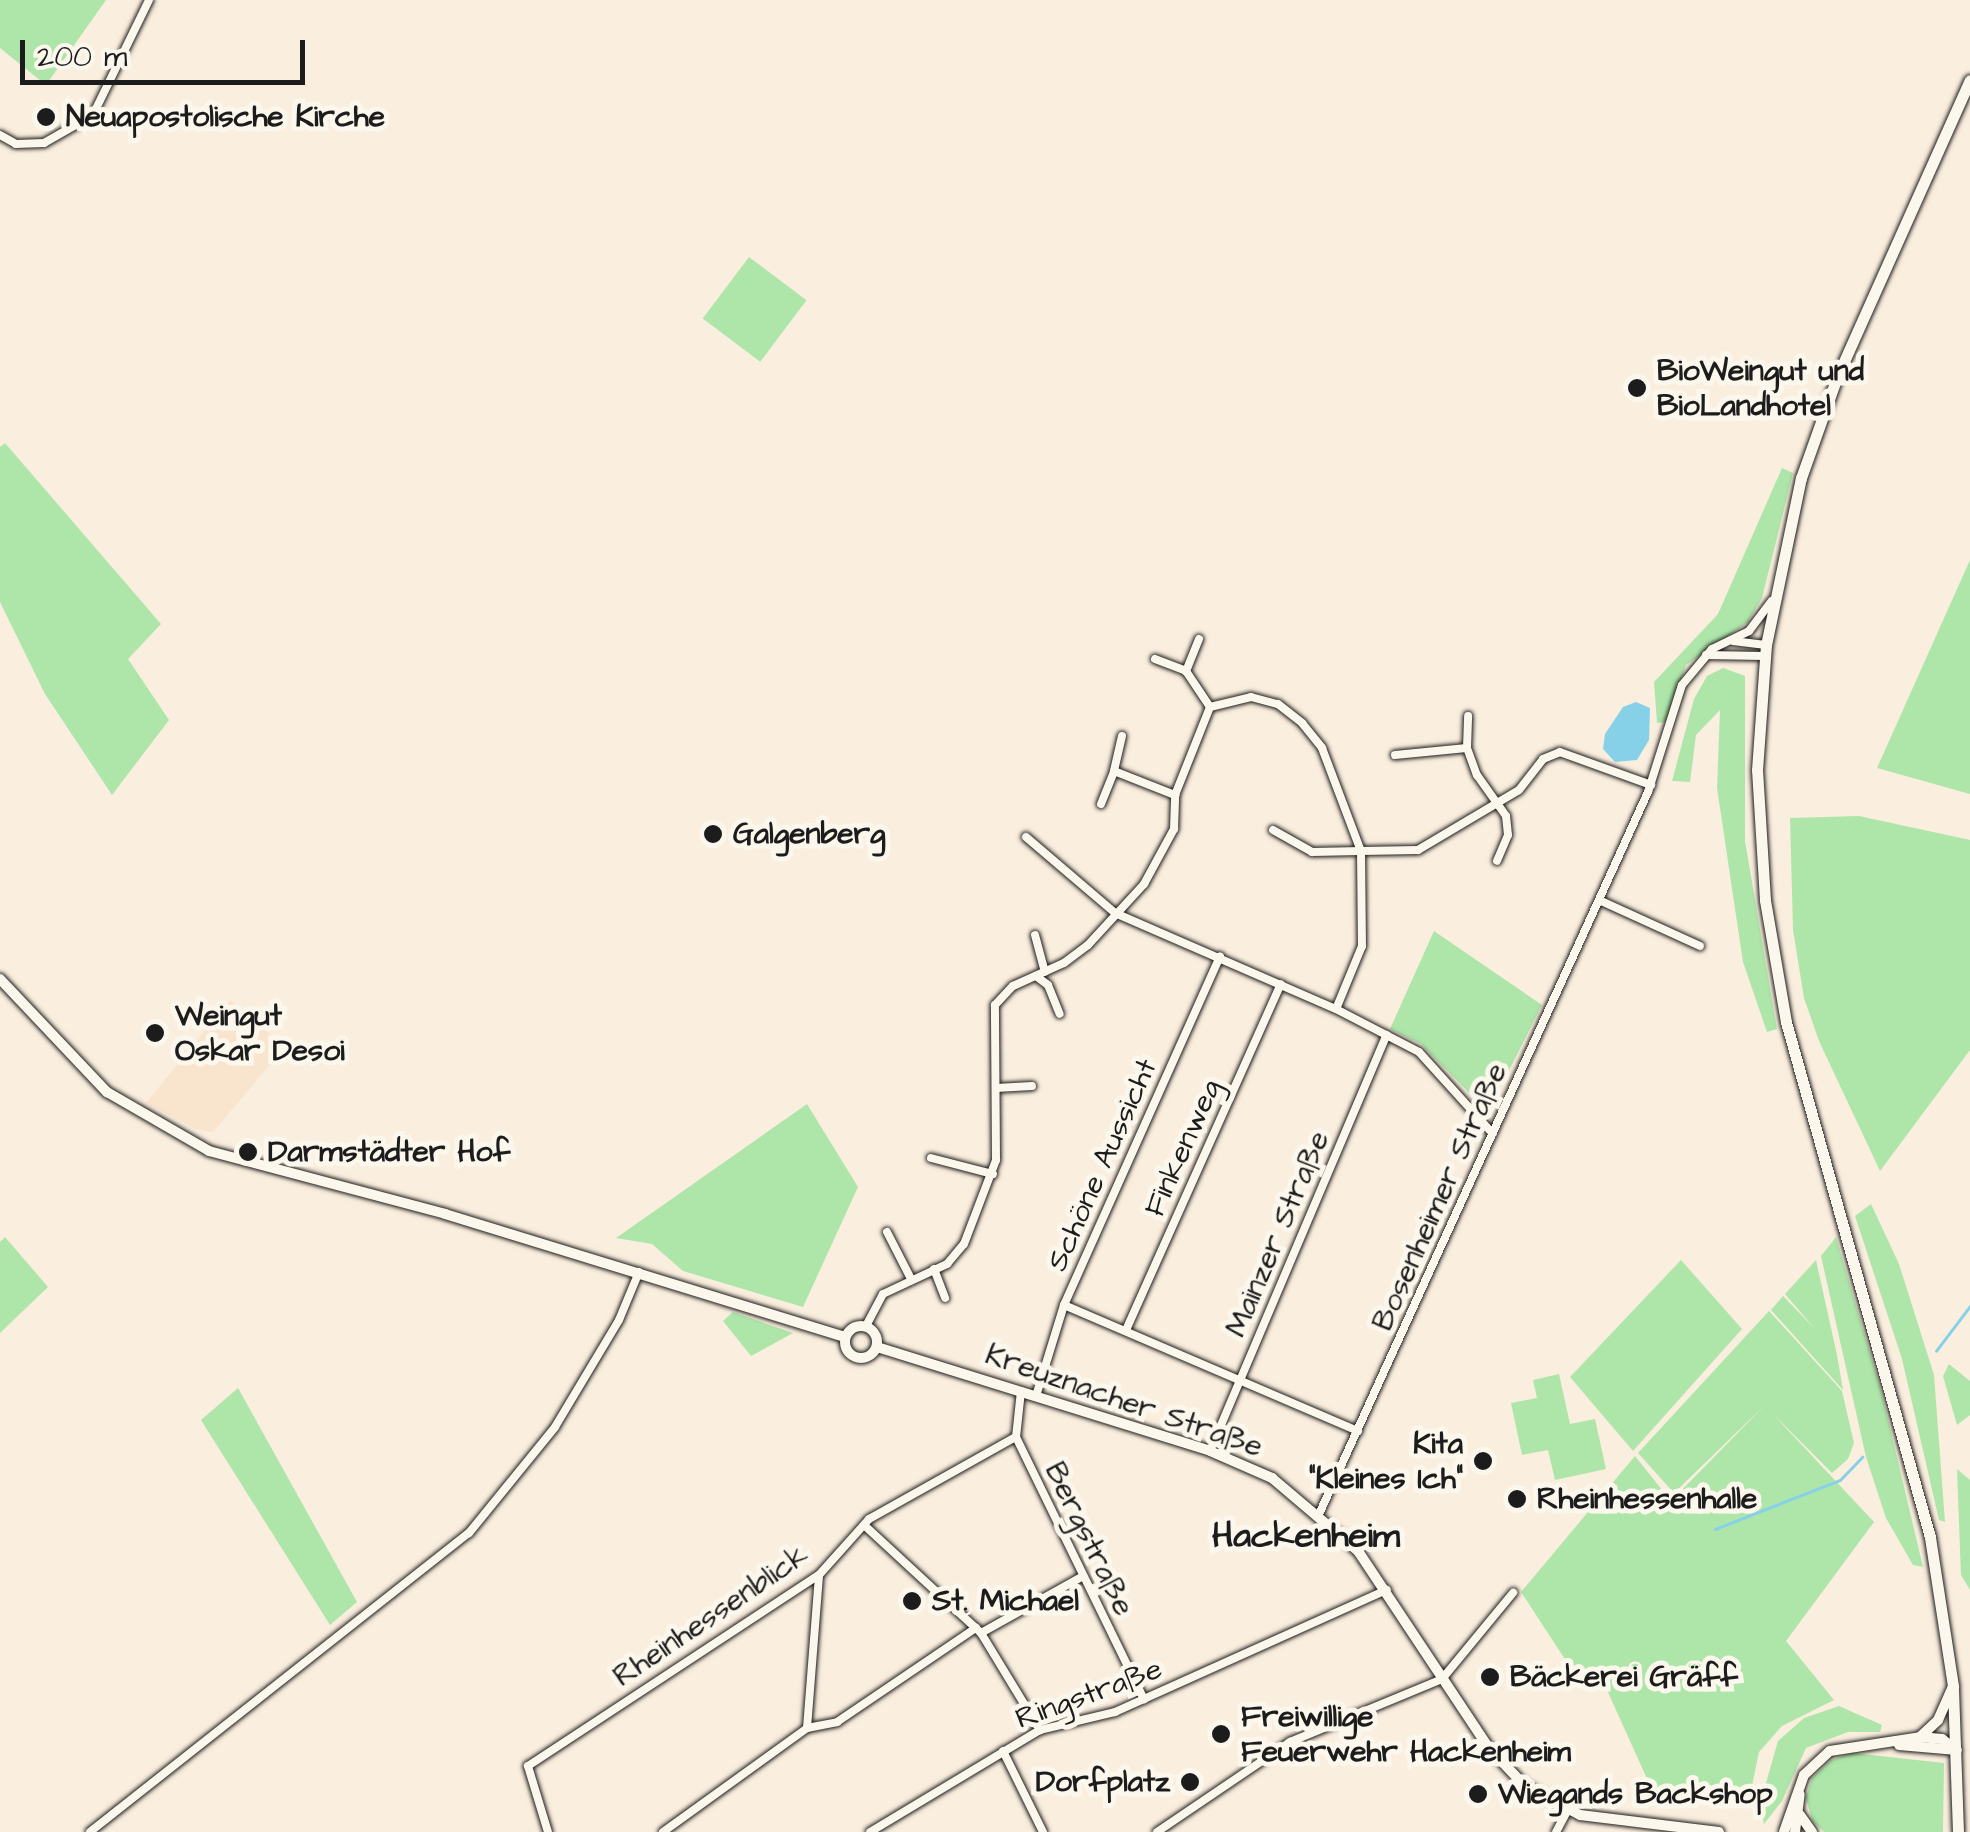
<!DOCTYPE html>
<html>
<head>
<meta charset="utf-8">
<style>
	body { margin:0 }
	#map { position:relative; width:1970px; height:1832px; overflow:hidden; background:#faeede; font-family:"Architects Daughter",sans-serif }
	div>[style] { position:absolute }
	[style*='--x'] { left:calc(var(--x)*1px); top:calc(var(--y)*1px); width:calc(var(--w)*1px); rotate:calc(var(--a)*1deg) }
	.built>* { inset:0; background:#f9e4cd }
	.green>* { inset:0; background:#aee6a9; transform-origin:0 0 }
	.water>* { inset:0; background:#87d1e8 }
	.stream>* { height:2.5px; margin:-1.25px; padding:0 1.25px; transform-origin:1.25px; border-radius:1.25px; background:#87d1e8 }
	.roads { filter:drop-shadow(0 0 2px #1c1c1c) drop-shadow(0 0 2px #1c1c1c) }
	.street>* { height:8px; margin:-4px; padding:0 4px; transform-origin:4px; border-radius:4px; background:#fbf7ec }
	.secondary>* { height:10px; margin:-5px; padding:0 5px; transform-origin:5px; border-radius:5px; background:#fbf7ec }
	.secondary>.ring { margin:-5px; padding:0; box-sizing:content-box; background:none; border:10px solid #fbf7ec; border-radius:50% }
	.primary>* { height:11px; margin:-5.5px; padding:0 5.5px; transform-origin:5.5px; border-radius:5.5px; background:#fbf7ec }
	.dots>* { width:28px; height:28px; translate:-50% -50%; box-sizing:border-box; border:5px solid #fbf7ec; border-radius:50% }
	span { translate:-50% -50%; white-space:nowrap; text-align:center; line-height:1.15; -webkit-text-stroke:10px #fbf7ec; paint-order:stroke }
	.poi-label { font-size:30px; color:#1c1c1c; font-weight:700 }
	.left { translate:0 -50%; text-align:left }
	.right { translate:-100% -50%; text-align:right }
	.street-label { font-size:30px; color:#1c1c1c }
	.quarter-label { font-size:35px; color:#1c1c1c; font-weight:700 }
	.scale { position:absolute; left:20px; top:40px; width:285px; height:45px; box-sizing:border-box; border:5px solid #1c1c1c; border-top:0; padding-left:12px; font-size:30px; line-height:35px; white-space:nowrap; color:#1c1c1c; -webkit-text-stroke:8px #fbf7ec; paint-order:stroke }
</style>
</head>
<body>
<div id="map">
	<div class="built">
		<i style="clip-path:polygon(230px 1000px,285px 1047px,213px 1132px,196px 1129px,146px 1103px)"></i>
	</div>
	<div class="green">
		<i style="clip-path:polygon(0 0,106px 0,46px 85px,0 48px)"></i>
		<i style="left:749px;top:257px;width:72px;height:77px;rotate:37deg"></i>
		<i style="clip-path:polygon(5px 443px,161px 624px,128px 659px,169px 720px,112px 795px,45px 694px,0 602px,0 447px)"></i>
		<i style="clip-path:polygon(1782px 468px,1793px 473px,1762px 598px,1748px 622px,1686px 665px,1666px 722px,1657px 723px,1654px 682px,1718px 614px)"></i>
		<i style="clip-path:polygon(1970px 560px,1970px 794px,1877px 768px)"></i>
		<i style="clip-path:polygon(1723px 668px,1745px 676px,1745px 841px,1777px 1029px,1767px 1032px,1743px 962px,1717px 788px,1720px 710px,1696px 735px,1690px 782px,1672px 781px,1694px 699px,1707px 676px)"></i>
		<i style="clip-path:polygon(1859px 816px,1970px 840px,1970px 1050px,1880px 1171px,1819px 1041px,1804px 998px,1793px 930px,1790px 818px)"></i>
		<i style="clip-path:polygon(1434px 931px,1542px 1005px,1488px 1112px,1421px 1044px,1390px 1029px)"></i>
		<i style="clip-path:polygon(807px 1104px,858px 1187px,803px 1307px,683px 1271px,652px 1244px,616px 1238px)"></i>
		<i style="clip-path:polygon(1871px 1204px,1899px 1264px,1934px 1375px,1945px 1522px,1939px 1520px,1902px 1359px,1855px 1216px)"></i>
		<i style="clip-path:polygon(5px 1237px,48px 1287px,0 1333px,0 1242px)"></i>
		<i style="clip-path:polygon(1836px 1237px,1882px 1394px,1923px 1567px,1913px 1565px,1886px 1518px,1866px 1457px,1821px 1256px)"></i>
		<i style="clip-path:polygon(1681px 1260px,1742px 1329px,1633px 1451px,1570px 1377px)"></i>
		<i style="clip-path:polygon(1816px 1260px,1837px 1355px,1843px 1390px,1771px 1310px,1783px 1296px,1815px 1329px,1785px 1294px)"></i>
		<i style="clip-path:polygon(1769px 1311px,1842px 1391px,1854px 1443px,1848px 1459px,1832px 1473px,1771px 1412px,1874px 1522px,1786px 1641px,1834px 1700px,1782px 1726px,1759px 1752px,1749px 1800px,1658px 1803px,1602px 1679px,1574px 1673px,1521px 1592px,1635px 1456px,1671px 1501px,1765px 1405px,1674px 1493px,1638px 1453px)"></i>
		<i style="clip-path:polygon(733px 1312px,793px 1333px,751px 1356px,723px 1321px)"></i>
		<i style="clip-path:polygon(1949px 1364px,1970px 1381px,1970px 1415px,1957px 1425px,1943px 1376px)"></i>
		<i style="clip-path:polygon(1559px 1374px,1570px 1424px,1595px 1419px,1606px 1469px,1555px 1480px,1548px 1450px,1522px 1455px,1511px 1403px,1537px 1398px,1533px 1380px)"></i>
		<i style="clip-path:polygon(238px 1388px,357px 1602px,330px 1625px,201px 1420px)"></i>
		<i style="clip-path:polygon(1957px 1469px,1970px 1480px,1970px 1590px,1961px 1575px)"></i>
		<i style="clip-path:polygon(1839px 1706px,1882px 1725px,1880px 1732px,1848px 1732px,1806px 1748px,1782px 1801px,1764px 1824px,1760px 1804px,1778px 1741px,1804px 1718px)"></i>
		<i style="clip-path:polygon(1853px 1753px,1944px 1763px,1943px 1832px,1824px 1832px,1812px 1820px,1806px 1798px,1812px 1778px,1831px 1760px)"></i>
	</div>
	<div class="water">
		<i style="clip-path:polygon(1636px 702px,1650px 708px,1649px 740px,1637px 760px,1615px 762px,1603px 749px,1605px 734px,1623px 707px)"></i>
	</div>
	<div class="stream">
		<i style="--x:1936;--y:1351;--w:56;--a:-52.9"></i>
		<i style="--x:1715;--y:1529;--w:134;--a:-21.4"></i>
		<i style="--x:1840;--y:1480;--w:32;--a:-46"></i>
	</div>
	<div class="roads">
		<div class="street">
			<i style="--x:0;--y:135;--w:18;--a:29"></i>
			<i style="--x:16;--y:144;--w:28;--a:-2"></i>
			<i style="--x:44;--y:143;--w:56;--a:-29.7"></i>
			<i style="--x:93;--y:115;--w:128;--a:-64"></i>
			<i style="--x:1199;--y:639;--w:35;--a:112"></i>
			<i style="--x:1186;--y:671;--w:43;--a:56.3"></i>
			<i style="--x:1733;--y:641;--w:33;--a:7"></i>
			<i style="--x:1706;--y:655;--w:58;--a:1"></i>
			<i style="--x:1155;--y:659;--w:33;--a:21"></i>
			<i style="--x:1122;--y:736;--w:36;--a:103"></i>
			<i style="--x:1114;--y:771;--w:66;--a:21.5"></i>
			<i style="--x:1467;--y:748;--w:32;--a:-88"></i>
			<i style="--x:1395;--y:755;--w:72;--a:-5.6"></i>
			<i style="--x:1467;--y:748;--w:29;--a:70"></i>
			<i style="--x:1477;--y:775;--w:50;--a:54.7"></i>
			<i style="--x:1506;--y:816;--w:19;--a:84"></i>
			<i style="--x:1508;--y:835;--w:28;--a:113"></i>
			<i style="--x:1101;--y:804;--w:35;--a:-68"></i>
			<i style="--x:1273;--y:830;--w:45;--a:29.4"></i>
			<i style="--x:1312;--y:852;--w:49;--a:-1.2"></i>
			<i style="--x:1361;--y:851;--w:95;--a:89.4"></i>
			<i style="--x:1362;--y:946;--w:68;--a:112.4"></i>
			<i style="--x:1026;--y:837;--w:117;--a:40.5"></i>
			<i style="--x:1115;--y:913;--w:241;--a:23.5"></i>
			<i style="--x:1336;--y:1009;--w:93;--a:27.4"></i>
			<i style="--x:1419;--y:1052;--w:110;--a:47.9"></i>
			<i style="--x:1599;--y:900;--w:111;--a:24.5"></i>
			<i style="--x:1035;--y:935;--w:38;--a:75"></i>
			<i style="--x:1036;--y:976;--w:15;--a:37"></i>
			<i style="--x:1048;--y:985;--w:31;--a:68"></i>
			<i style="--x:996;--y:1088;--w:36;--a:-3"></i>
			<i style="--x:931;--y:1158;--w:64;--a:14.5"></i>
			<i style="--x:887;--y:1232;--w:53;--a:62.9"></i>
			<i style="--x:934;--y:1269;--w:31;--a:69"></i>
			<i style="--x:1064;--y:1305;--w:320;--a:23.2"></i>
			<i style="--x:866;--y:1326;--w:36;--a:-62"></i>
			<i style="--x:883;--y:1294;--w:71;--a:-25.1"></i>
			<i style="--x:947;--y:1264;--w:26;--a:-50"></i>
			<i style="--x:964;--y:1244;--w:90;--a:-69.1"></i>
			<i style="--x:996;--y:1160;--w:155;--a:-90.4"></i>
			<i style="--x:995;--y:1005;--w:26;--a:-47"></i>
			<i style="--x:1013;--y:986;--w:56;--a:-24.3"></i>
			<i style="--x:1064;--y:963;--w:30;--a:-37"></i>
			<i style="--x:1088;--y:945;--w:83;--a:-47.4"></i>
			<i style="--x:1144;--y:884;--w:63;--a:-61.4"></i>
			<i style="--x:1174;--y:829;--w:34;--a:-88"></i>
			<i style="--x:1175;--y:795;--w:95;--a:-68.3"></i>
			<i style="--x:1210;--y:707;--w:42;--a:-13.7"></i>
			<i style="--x:1251;--y:697;--w:28;--a:15"></i>
			<i style="--x:1278;--y:704;--w:31;--a:38"></i>
			<i style="--x:1302;--y:723;--w:32;--a:51"></i>
			<i style="--x:1322;--y:748;--w:110;--a:69.3"></i>
			<i style="--x:1361;--y:851;--w:57;--a:-1"></i>
			<i style="--x:1418;--y:850;--w:117;--a:-30.7"></i>
			<i style="--x:1519;--y:790;--w:39;--a:-52"></i>
			<i style="--x:1543;--y:759;--w:18;--a:-22"></i>
			<i style="--x:1560;--y:752;--w:97;--a:19.9"></i>
			<i style="--x:1126;--y:1330;--w:379;--a:-65.9"></i>
			<i style="--x:1021;--y:1391;--w:46;--a:96.2"></i>
			<i style="--x:1016;--y:1437;--w:292;--a:64"></i>
			<i style="--x:1036;--y:1396;--w:95;--a:-72.9"></i>
			<i style="--x:1064;--y:1305;--w:382;--a:-65.9"></i>
			<i style="--x:1210;--y:1451;--w:452;--a:-67"></i>
			<i style="--x:1320;--y:1512;--w:791;--a:-65.51"></i>
			<i style="--x:1648;--y:792;--w:112;--a:-72.4"></i>
			<i style="--x:1682;--y:685;--w:47;--a:-50.2"></i>
			<i style="--x:1712;--y:649;--w:41;--a:-25.9"></i>
			<i style="--x:1749;--y:631;--w:38;--a:-53"></i>
			<i style="--x:864;--y:1525;--w:159;--a:42.7"></i>
			<i style="--x:981;--y:1633;--w:114;--a:58.7"></i>
			<i style="--x:981;--y:1633;--w:115;--a:-29.2"></i>
			<i style="--x:807;--y:1728;--w:31;--a:-11"></i>
			<i style="--x:837;--y:1722;--w:168;--a:-34.1"></i>
			<i style="--x:1003;--y:1751;--w:90;--a:63.7"></i>
			<i style="--x:90;--y:1832;--w:483;--a:-38.3"></i>
			<i style="--x:469;--y:1533;--w:136;--a:-50.9"></i>
			<i style="--x:555;--y:1427;--w:125;--a:-59.1"></i>
			<i style="--x:619;--y:1320;--w:52;--a:-67.4"></i>
			<i style="--x:548;--y:1832;--w:69;--a:-106.9"></i>
			<i style="--x:528;--y:1766;--w:348;--a:-33.3"></i>
			<i style="--x:819;--y:1575;--w:75;--a:-48.2"></i>
			<i style="--x:869;--y:1519;--w:168;--a:-29.2"></i>
			<i style="--x:663;--y:1832;--w:178;--a:-35.8"></i>
			<i style="--x:807;--y:1728;--w:153;--a:-85.5"></i>
			<i style="--x:870;--y:1832;--w:198;--a:-31"></i>
			<i style="--x:1040;--y:1730;--w:77;--a:-13.5"></i>
			<i style="--x:1115;--y:1712;--w:298;--a:-24.2"></i>
			<i style="--x:1157;--y:1832;--w:161;--a:-34.1"></i>
			<i style="--x:1290;--y:1742;--w:165;--a:-22.5"></i>
			<i style="--x:1442;--y:1679;--w:112;--a:-50.5"></i>
			<i style="--x:1556;--y:1832;--w:24;--a:-62"></i>
		</div>
		<div class="secondary">
			<i style="--x:0;--y:979;--w:156;--a:46.6"></i>
			<i style="--x:107;--y:1092;--w:118;--a:30"></i>
			<i style="--x:209;--y:1151;--w:244;--a:14.9"></i>
			<i style="--x:445;--y:1214;--w:418;--a:17.1"></i>
			<i class="ring" style="left:845px;top:1326px;width:22px;height:22px"></i>
			<i style="--x:877;--y:1347;--w:349;--a:17.3"></i>
			<i style="--x:1210;--y:1451;--w:68;--a:23.5"></i>
			<i style="--x:1272;--y:1478;--w:113;--a:40.3"></i>
			<i style="--x:1358;--y:1551;--w:235;--a:56.4"></i>
			<i style="--x:1488;--y:1747;--w:54;--a:46.5"></i>
			<i style="--x:1525;--y:1786;--w:62;--a:27.8"></i>
			<i style="--x:1580;--y:1815;--w:140;--a:7"></i>
			<i style="--x:1920;--y:1737;--w:25;--a:-43"></i>
			<i style="--x:1938;--y:1720;--w:36;--a:-66"></i>
			<i style="--x:1899;--y:1745;--w:58;--a:4.9"></i>
			<i style="--x:1800;--y:1815;--w:21;--a:55"></i>
			<i style="--x:1784;--y:1832;--w:60;--a:-70.7"></i>
			<i style="--x:1804;--y:1775;--w:35;--a:-43"></i>
			<i style="--x:1830;--y:1751;--w:91;--a:-8.8"></i>
			<i style="--x:1920;--y:1737;--w:22;--a:5"></i>
			<i style="--x:1942;--y:1739;--w:18;--a:38"></i>
			<i style="--x:1795;--y:1832;--w:38;--a:-83"></i>
		</div>
		<div class="primary">
			<i style="--x:1958;--y:1832;--w:146;--a:-92"></i>
			<i style="--x:1953;--y:1686;--w:151;--a:-98.8"></i>
			<i style="--x:1930;--y:1537;--w:535;--a:-105.62"></i>
			<i style="--x:1786;--y:1022;--w:124;--a:-99.8"></i>
			<i style="--x:1765;--y:900;--w:130;--a:-93.5"></i>
			<i style="--x:1757;--y:770;--w:125;--a:-85.9"></i>
			<i style="--x:1766;--y:645;--w:171;--a:-78.2"></i>
			<i style="--x:1801;--y:478;--w:107;--a:-70.4"></i>
			<i style="--x:1837;--y:377;--w:325;--a:-65.9"></i>
		</div>
	</div>
	<div class="dots">
		<i style="left:46px;top:117px;background:#1c1c1c"></i>
		<i style="left:1637px;top:388px;background:#1c1c1c"></i>
		<i style="left:713px;top:834px;background:#1c1c1c"></i>
		<i style="left:155px;top:1033px;background:#1c1c1c"></i>
		<i style="left:248px;top:1152px;background:#1c1c1c"></i>
		<i style="left:1483px;top:1461px;background:#1c1c1c"></i>
		<i style="left:1517px;top:1499px;background:#1c1c1c"></i>
		<i style="left:912px;top:1601px;background:#1c1c1c"></i>
		<i style="left:1490px;top:1677px;background:#1c1c1c"></i>
		<i style="left:1221px;top:1734px;background:#1c1c1c"></i>
		<i style="left:1190px;top:1782px;background:#1c1c1c"></i>
		<i style="left:1478px;top:1794px;background:#1c1c1c"></i>
	</div>
	<div class="poi-label">
		<span class="left" style="left:66px;top:117px">Neuapostolische Kirche</span>
		<span class="left" style="left:1657px;top:388px">BioWeingut und<br>BioLandhotel</span>
		<span class="left" style="left:733px;top:834px">Galgenberg</span>
		<span class="left" style="left:175px;top:1033px">Weingut<br>Oskar Desoi</span>
		<span class="left" style="left:268px;top:1152px">Darmstädter Hof</span>
		<span class="right" style="left:1463px;top:1461px">Kita<br>"Kleines Ich"</span>
		<span class="left" style="left:1537px;top:1499px">Rheinhessenhalle</span>
		<span class="left" style="left:932px;top:1601px">St. Michael</span>
		<span class="left" style="left:1510px;top:1677px">Bäckerei Gräff</span>
		<span class="left" style="left:1241px;top:1734px">Freiwillige<br>Feuerwehr Hackenheim</span>
		<span class="right" style="left:1170px;top:1782px">Dorfplatz</span>
		<span class="left" style="left:1498px;top:1794px">Wiegands Backshop</span>
	</div>
	<div class="street-label">
		<span style="left:1183px;top:1148px;rotate:-66deg">Finkenweg</span>
		<span style="left:1102px;top:1165px;rotate:-66deg">Schöne Aussicht</span>
		<span style="left:1440px;top:1197px;rotate:-66deg">Bosenheimer Straße</span>
		<span style="left:1278px;top:1234px;rotate:-67deg">Mainzer Straße</span>
		<span style="left:1124px;top:1401px;rotate:19deg">Kreuznacher Straße</span>
		<span style="left:1089px;top:1539px;rotate:64deg">Bergstraße</span>
		<span style="left:711px;top:1616px;rotate:-34deg">Rheinhessenblick</span>
		<span style="left:1089px;top:1694px;rotate:-20deg">Ringstraße</span>
	</div>
	<div class="quarter-label">
		<span style="left:1306px;top:1536px">Hackenheim</span>
	</div>
	<div class="scale">200 m</div>
</div>
</body>
</html>
